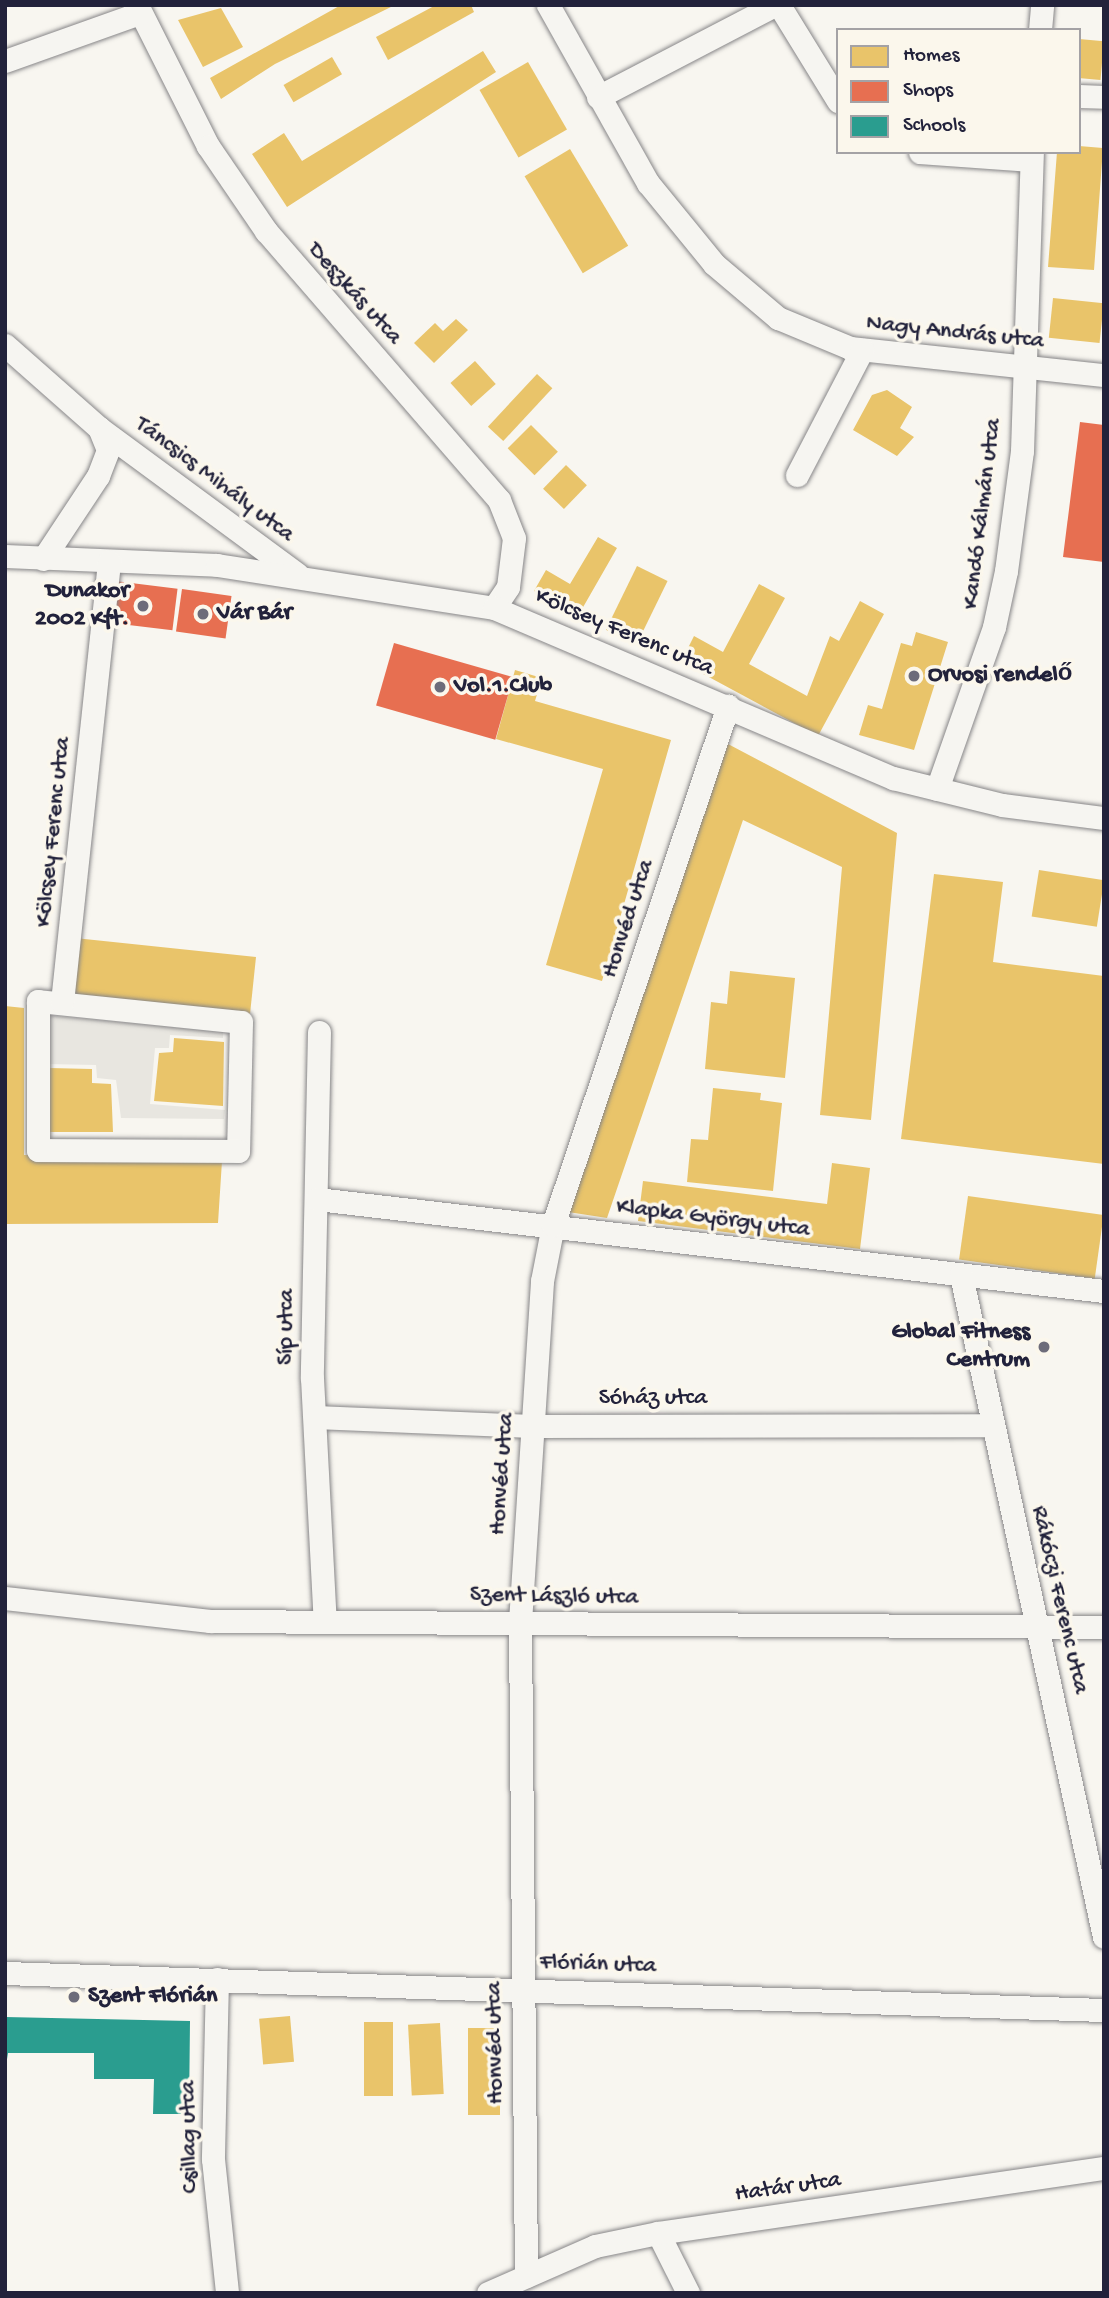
<!DOCTYPE html>
<html>
<head>
<meta charset="utf-8">
<style>
	body { margin:0 }
	#map { position:relative; width:1109px; height:2298px; overflow:hidden; background:#f8f6f0; font-family:"Gochi Hand",sans-serif }
	div>[style] { position:absolute }
	[style*='--x'] { left:calc(var(--x)*1px); top:calc(var(--y)*1px); width:calc(var(--w)*1px); rotate:calc(var(--a)*1deg) }
	.green>* { inset:0; background:#e8e6e0 }
	.homes>* { inset:0; background:#e9c46a; transform-origin:0 0 }
	.shops>* { inset:0; background:#e76f51; transform-origin:0 0 }
	.schools>* { inset:0; background:#2a9d8f }
	.roads { filter:drop-shadow(0 0 2px #878688) drop-shadow(0 0 2px #878688) }
	.minor>* { height:23px; margin:-11.5px; padding:0 11.5px; transform-origin:11.5px; border-radius:11.5px; background:#f6f5f1 }
	.dots>* { width:19px; height:19px; translate:-50% -50%; box-sizing:border-box; border:4px solid #fbf7ec; border-radius:50% }
	span { translate:-50% -50%; white-space:nowrap; text-align:center; line-height:1.15; -webkit-text-stroke:7px #fbf7ec; paint-order:stroke }
	.street-label { font-size:24px; color:#22223b }
	.poi-label { font-size:24px; color:#22223b; font-weight:700 }
	.right { translate:-100% -50%; text-align:right }
	.left { translate:0 -50%; text-align:left }
	.frame { position:absolute; inset:0; border:7px solid #22223b; pointer-events:none }
	.legend { position:absolute; left:836px; top:28px; width:245px; height:126px; box-sizing:border-box; background:#fbf7ec; border:2px solid #a4a2a5; margin:0; padding:9px 12px; list-style:none; font-size:21px; color:#22223b }
	.legend li { display:flex; align-items:center; gap:14px; height:35px }
	.legend b { width:35px; border:2px solid #a4a2a5 }
</style>
</head>
<body>
<div id="map">
	<div class="green">
		<i style="clip-path:polygon(45px 1015px,223px 1032px,223px 1038px,170px 1035px,169px 1048px,155px 1048px,150px 1104px,225px 1110px,224px 1119px,121px 1118px,116px 1080px,97px 1078px,96px 1065px,45px 1064px)"></i>
	</div>
	<div class="homes">
		<i style="clip-path:polygon(341px 5px,395px 5px,275px 64px,221px 99px,210px 78px)"></i>
		<i style="clip-path:polygon(436px 5px,471px 5px,474px 12px,388px 60px,376px 37px)"></i>
		<i style="clip-path:polygon(221px 8px,243px 47px,203px 67px,178px 20px)"></i>
		<i style="left:1079px;top:39px;width:25px;height:39px;rotate:5deg"></i>
		<i style="clip-path:polygon(483px 51px,496px 72px,287px 207px,252px 154px,284px 133px,302px 161px)"></i>
		<i style="left:332px;top:57px;width:20px;height:56px;rotate:60deg"></i>
		<i style="left:528px;top:62px;width:78px;height:56px;rotate:60deg"></i>
		<i style="clip-path:polygon(1079px 146px,1103px 148px,1094px 270px,1048px 267px,1057px 152px,1079px 152px)"></i>
		<i style="left:570px;top:149px;width:113px;height:53px;rotate:59deg"></i>
		<i style="left:1053px;top:298px;width:51px;height:40px;rotate:6deg"></i>
		<i style="clip-path:polygon(456px 319px,468px 330px,434px 363px,414px 343px,435px 323px,443px 331px)"></i>
		<i style="left:475px;top:361px;width:31px;height:33px;rotate:48deg"></i>
		<i style="left:537px;top:374px;width:21px;height:72px;rotate:43deg"></i>
		<i style="clip-path:polygon(887px 390px,912px 407px,900px 428px,914px 437px,897px 456px,853px 430px,872px 395px)"></i>
		<i style="left:531px;top:425px;width:38px;height:33px;rotate:45deg"></i>
		<i style="left:566px;top:465px;width:29px;height:33px;rotate:44deg"></i>
		<i style="clip-path:polygon(598px 537px,617px 548px,578px 616px,534px 591px,546px 570px,570px 584px)"></i>
		<i style="left:637px;top:566px;width:34px;height:71px;rotate:26deg"></i>
		<i style="clip-path:polygon(759px 584px,785px 598px,749px 664px,807px 696px,830px 636px,839px 641px,860px 601px,884px 614px,818px 736px,681px 662px,694px 636px,723px 652px)"></i>
		<i style="clip-path:polygon(916px 632px,948px 642px,914px 750px,859px 735px,868px 705px,882px 709px,901px 643px,912px 646px)"></i>
		<i style="clip-path:polygon(515px 670px,542px 678px,535px 701px,671px 740px,602px 981px,546px 965px,603px 769px,496px 739px)"></i>
		<i style="clip-path:polygon(728px 744px,897px 833px,871px 1120px,820px 1115px,842px 867px,743px 820px,607px 1218px,568px 1212px)"></i>
		<i style="left:1039px;top:870px;width:66px;height:47px;rotate:9deg"></i>
		<i style="clip-path:polygon(934px 874px,1003px 882px,993px 962px,1104px 976px,1104px 1164px,901px 1139px)"></i>
		<i style="left:75px;top:938px;width:182px;height:58px;rotate:6deg"></i>
		<i style="clip-path:polygon(730px 971px,795px 978px,785px 1078px,705px 1069px,711px 1002px,727px 1004px)"></i>
		<i style="clip-path:polygon(5px 1006px,24px 1008px,24px 1155px,222px 1161px,218px 1223px,5px 1224px)"></i>
		<i style="clip-path:polygon(174px 1038px,224px 1042px,223px 1106px,154px 1101px,159px 1053px,173px 1052px)"></i>
		<i style="clip-path:polygon(49px 1068px,92px 1069px,92px 1083px,111px 1084px,113px 1132px,47px 1132px)"></i>
		<i style="clip-path:polygon(713px 1088px,761px 1093px,760px 1100px,782px 1103px,773px 1191px,687px 1182px,691px 1139px,708px 1140px)"></i>
		<i style="clip-path:polygon(832px 1163px,870px 1168px,860px 1249px,638px 1221px,643px 1181px,827px 1204px)"></i>
		<i style="left:968px;top:1196px;width:137px;height:64px;rotate:8deg"></i>
		<i style="left:290px;top:2016px;width:46px;height:31px;rotate:85deg"></i>
		<i style="left:364px;top:2022px;width:29px;height:74px"></i>
		<i style="left:440px;top:2023px;width:71px;height:32px;rotate:87deg"></i>
		<i style="left:468px;top:2028px;width:32px;height:87px"></i>
	</div>
	<div class="shops">
		<i style="clip-path:polygon(1080px 422px,1104px 425px,1104px 562px,1063px 557px)"></i>
		<i style="left:115px;top:581px;width:63px;height:42px;rotate:7deg"></i>
		<i style="left:182px;top:589px;width:50px;height:43px;rotate:8deg"></i>
		<i style="left:394px;top:643px;width:124px;height:65px;rotate:16deg"></i>
	</div>
	<div class="schools">
		<i style="clip-path:polygon(5px 2017px,190px 2021px,189px 2114px,153px 2114px,154px 2079px,94px 2079px,94px 2053px,8px 2053px,5px 2072px)"></i>
	</div>
	<div class="roads">
		<div class="minor">
			<i style="--x:137;--y:5;--w:158;--a:63.3"></i>
			<i style="--x:208;--y:146;--w:103;--a:55.7"></i>
			<i style="--x:266;--y:231;--w:356;--a:49.1"></i>
			<i style="--x:499;--y:500;--w:41;--a:68.5"></i>
			<i style="--x:514;--y:538;--w:49;--a:97"></i>
			<i style="--x:508;--y:587;--w:25;--a:124"></i>
			<i style="--x:548;--y:5;--w:204;--a:60.7"></i>
			<i style="--x:648;--y:183;--w:104;--a:50.8"></i>
			<i style="--x:714;--y:264;--w:84;--a:40.2"></i>
			<i style="--x:778;--y:318;--w:78;--a:22.6"></i>
			<i style="--x:850;--y:348;--w:255;--a:6.1"></i>
			<i style="--x:779;--y:5;--w:113;--a:58.4"></i>
			<i style="--x:1040;--y:30;--w:25;--a:-85"></i>
			<i style="--x:5;--y:61;--w:143;--a:-19.6"></i>
			<i style="--x:1079;--y:96;--w:25;--a:2"></i>
			<i style="--x:598;--y:97;--w:199;--a:-27.5"></i>
			<i style="--x:920;--y:152;--w:111;--a:4.1"></i>
			<i style="--x:5;--y:345;--w:125;--a:41.4"></i>
			<i style="--x:99;--y:428;--w:246;--a:36.4"></i>
			<i style="--x:797;--y:475;--w:141;--a:-62.5"></i>
			<i style="--x:5;--y:556;--w:212;--a:2.4"></i>
			<i style="--x:217;--y:565;--w:280;--a:8.8"></i>
			<i style="--x:494;--y:608;--w:434;--a:23.1"></i>
			<i style="--x:893;--y:778;--w:112;--a:13.9"></i>
			<i style="--x:1002;--y:805;--w:103;--a:7.3"></i>
			<i style="--x:43;--y:559;--w:100;--a:-56.5"></i>
			<i style="--x:98;--y:476;--w:28;--a:-69"></i>
			<i style="--x:108;--y:450;--w:24;--a:-112"></i>
			<i style="--x:937;--y:789;--w:172;--a:-70.6"></i>
			<i style="--x:994;--y:627;--w:57;--a:-77.9"></i>
			<i style="--x:1006;--y:571;--w:121;--a:-82.4"></i>
			<i style="--x:1022;--y:451;--w:299;--a:-88.1"></i>
			<i style="--x:38;--y:1001;--w:204;--a:5.9"></i>
			<i style="--x:241;--y:1022;--w:129;--a:91.3"></i>
			<i style="--x:238;--y:1151;--w:200;--a:-179.7"></i>
			<i style="--x:38;--y:1150;--w:149;--a:-90"></i>
			<i style="--x:62;--y:1002;--w:443;--a:-83.9"></i>
			<i style="--x:319;--y:1032;--w:346;--a:91.2"></i>
			<i style="--x:312;--y:1378;--w:244;--a:87"></i>
			<i style="--x:317;--y:1199;--w:792;--a:6.67"></i>
			<i style="--x:961;--y:1275;--w:677;--a:77.81"></i>
			<i style="--x:315;--y:1417;--w:217;--a:2.4"></i>
			<i style="--x:532;--y:1426;--w:460;--a:-0.1"></i>
			<i style="--x:5;--y:1598;--w:206;--a:6.4"></i>
			<i style="--x:210;--y:1621;--w:894;--a:0.38"></i>
			<i style="--x:5;--y:1973;--w:1100;--a:1.93"></i>
			<i style="--x:217;--y:1979;--w:180;--a:91.3"></i>
			<i style="--x:213;--y:2159;--w:135;--a:84"></i>
			<i style="--x:658;--y:2233;--w:67;--a:63.4"></i>
			<i style="--x:526;--y:2276;--w:654;--a:-90.53"></i>
			<i style="--x:520;--y:1622;--w:342;--a:-86.3"></i>
			<i style="--x:542;--y:1281;--w:57;--a:-78.9"></i>
			<i style="--x:553;--y:1225;--w:548;--a:-71.37"></i>
			<i style="--x:488;--y:2293;--w:117;--a:-23.7"></i>
			<i style="--x:595;--y:2246;--w:64;--a:-11.7"></i>
			<i style="--x:658;--y:2233;--w:451;--a:-8.3"></i>
		</div>
	</div>
	<div class="dots">
		<i style="left:143px;top:606px;background:#6d6c7a"></i>
		<i style="left:203px;top:614px;background:#6d6c7a"></i>
		<i style="left:914px;top:676px;background:#6d6c7a"></i>
		<i style="left:440px;top:687px;background:#6d6c7a"></i>
		<i style="left:1044px;top:1347px;background:#6d6c7a"></i>
		<i style="left:74px;top:1997px;background:#6d6c7a"></i>
	</div>
	<div class="street-label">
		<span style="left:354px;top:294px;rotate:48deg">Deszkás utca</span>
		<span style="left:955px;top:333px;rotate:6deg">Nagy András utca</span>
		<span style="left:214px;top:480px;rotate:37deg">Táncsics Mihály utca</span>
		<span style="left:983px;top:514px;rotate:-83deg">Kandó Kálmán utca</span>
		<span style="left:624px;top:633px;rotate:23deg">Kölcsey Ferenc utca</span>
		<span style="left:54px;top:832px;rotate:-84deg">Kölcsey Ferenc utca</span>
		<span style="left:629px;top:919px;rotate:-72deg">Honvéd utca</span>
		<span style="left:713px;top:1219px;rotate:7deg">Klapka György utca</span>
		<span style="left:287px;top:1327px;rotate:-89deg">Síp utca</span>
		<span style="left:653px;top:1399px">Sóház utca</span>
		<span style="left:503px;top:1474px;rotate:-86deg">Honvéd utca</span>
		<span style="left:554px;top:1597px;rotate:1deg">Szent László utca</span>
		<span style="left:1059px;top:1600px;rotate:77deg">Rákóczi Ferenc utca</span>
		<span style="left:598px;top:1965px;rotate:2deg">Flórián utca</span>
		<span style="left:496px;top:2043px;rotate:-91deg">Honvéd utca</span>
		<span style="left:190px;top:2137px;rotate:-91deg">Csillag utca</span>
		<span style="left:788px;top:2188px;rotate:-8deg">Határ utca</span>
	</div>
	<div class="poi-label">
		<span class="right" style="left:129px;top:606px">Dunakor<br>2002 Kft.</span>
		<span class="left" style="left:217px;top:614px">Vár Bár</span>
		<span class="left" style="left:928px;top:676px">Orvosi rendelő</span>
		<span class="left" style="left:454px;top:687px">Vol.1.Club</span>
		<span class="right" style="left:1030px;top:1347px">Global Fitness<br>Centrum</span>
		<span class="left" style="left:88px;top:1997px">Szent Flórián</span>
	</div>
	<div class="frame"></div>
	<ul class="legend">
	<li><b style="height:19px;background:#e9c46a"></b>Homes</li>
	<li><b style="height:19px;background:#e76f51"></b>Shops</li>
	<li><b style="height:19px;background:#2a9d8f"></b>Schools</li>
	</ul>
</div>
</body>
</html>
